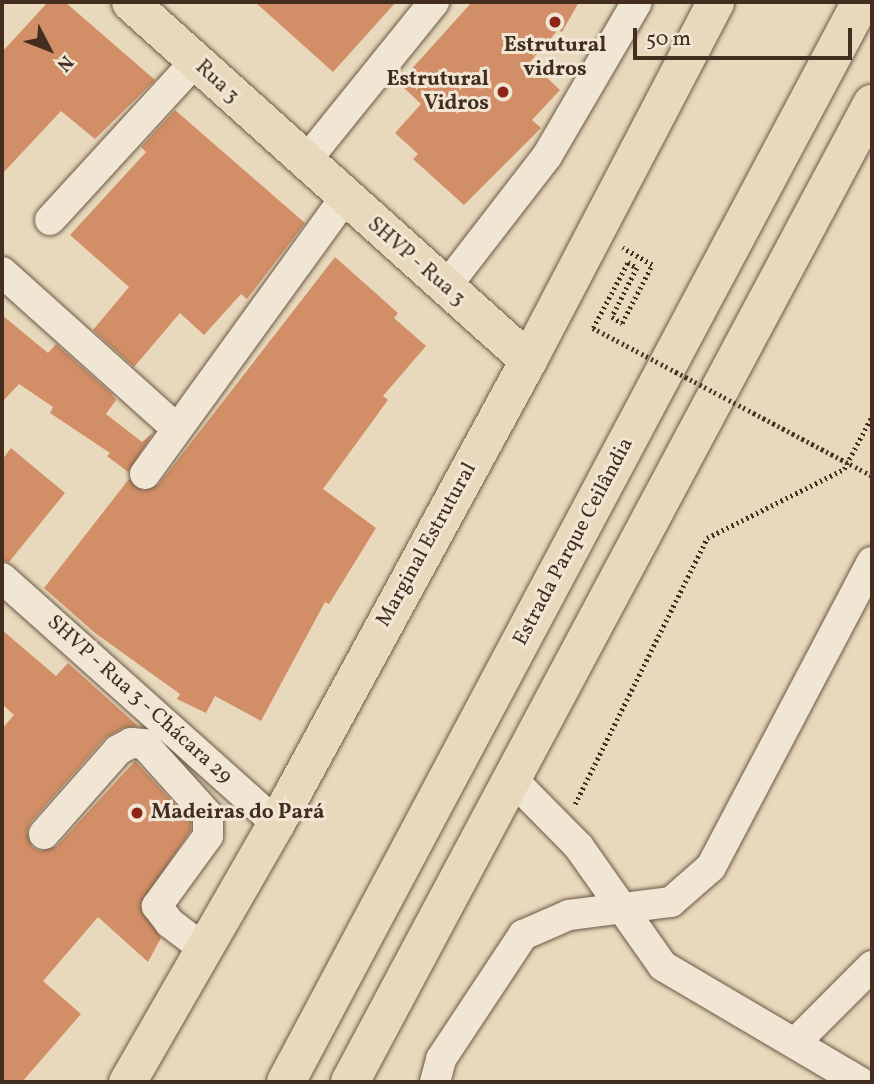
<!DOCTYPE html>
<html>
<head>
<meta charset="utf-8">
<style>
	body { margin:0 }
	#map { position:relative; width:874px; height:1084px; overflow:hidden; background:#e8d9bc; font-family:Vollkorn,serif }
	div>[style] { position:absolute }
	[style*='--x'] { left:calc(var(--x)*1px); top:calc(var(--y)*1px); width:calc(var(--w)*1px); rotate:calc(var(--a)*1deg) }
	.building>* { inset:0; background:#d28e66 }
	.path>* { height:4.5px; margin-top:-2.25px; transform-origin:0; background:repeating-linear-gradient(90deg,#432d1f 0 2px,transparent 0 5.5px) }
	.roads { filter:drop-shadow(0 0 2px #6c5846) drop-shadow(0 0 2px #6c5846) }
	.minor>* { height:30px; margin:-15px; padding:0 15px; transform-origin:15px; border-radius:15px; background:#f0e6d3 }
	.major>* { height:37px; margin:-18.5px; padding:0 18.5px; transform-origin:18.5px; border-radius:18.5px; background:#e8d9bc }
	.highway>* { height:38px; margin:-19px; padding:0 19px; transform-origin:19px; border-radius:19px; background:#e8d9bc }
	.path-bridge>* { height:4.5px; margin-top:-2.25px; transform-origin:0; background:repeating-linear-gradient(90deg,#432d1f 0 2px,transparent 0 5.5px) }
	.dots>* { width:19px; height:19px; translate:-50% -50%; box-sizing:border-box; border:4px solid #f0e6d3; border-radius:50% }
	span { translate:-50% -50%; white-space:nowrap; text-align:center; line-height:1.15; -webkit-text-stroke:6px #f0e6d3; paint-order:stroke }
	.poi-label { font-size:21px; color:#432d1f; font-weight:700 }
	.right { translate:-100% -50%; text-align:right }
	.left { translate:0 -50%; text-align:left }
	.street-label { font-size:21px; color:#432d1f }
	.frame { position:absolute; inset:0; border:4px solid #432d1f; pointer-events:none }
	.north { position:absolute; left:14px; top:14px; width:70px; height:70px; -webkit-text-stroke:5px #f0e6d3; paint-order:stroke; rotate:132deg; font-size:19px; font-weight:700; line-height:28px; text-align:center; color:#432d1f }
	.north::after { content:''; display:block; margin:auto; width:24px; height:32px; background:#432d1f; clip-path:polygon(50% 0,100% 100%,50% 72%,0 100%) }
	.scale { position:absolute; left:633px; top:28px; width:219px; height:32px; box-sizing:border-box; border:4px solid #432d1f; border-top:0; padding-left:9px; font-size:21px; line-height:24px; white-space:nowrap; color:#432d1f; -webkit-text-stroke:5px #f0e6d3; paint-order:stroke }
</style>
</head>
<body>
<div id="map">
	<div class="building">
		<i style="clip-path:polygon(48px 2px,65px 2px,155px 80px,95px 139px,61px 111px,2px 174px,2px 52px)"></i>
		<i style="clip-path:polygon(255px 2px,396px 2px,333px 72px)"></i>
		<i style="clip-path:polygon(472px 2px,579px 2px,562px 32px,558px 30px,530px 62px,560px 90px,532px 120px,541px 128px,464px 205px,413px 159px,418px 154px,395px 133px,421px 104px,399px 83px)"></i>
		<i style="clip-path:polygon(175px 110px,305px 223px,247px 299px,241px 294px,204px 335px,180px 313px,134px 367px,93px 330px,129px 287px,70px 235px,146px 152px,141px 147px)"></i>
		<i style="clip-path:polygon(335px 257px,398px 313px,394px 318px,426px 346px,383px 396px,388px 400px,323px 489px,376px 528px,329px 604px,325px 602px,261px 721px,215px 696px,206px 713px,177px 699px,180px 694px,95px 633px,44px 588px,129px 479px,143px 491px,159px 484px)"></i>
		<i style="clip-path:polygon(2px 315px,48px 353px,56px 344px,111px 393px,116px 400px,106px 414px,142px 442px,154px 432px,128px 472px,107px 456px,110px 453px,50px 413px,53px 407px,19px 384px,2px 402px)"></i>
		<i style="clip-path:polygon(11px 448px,65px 493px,9px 562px,2px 561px,2px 460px)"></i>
		<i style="clip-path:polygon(2px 630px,56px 676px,68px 663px,138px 726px,123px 728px,105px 738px,31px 822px,27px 831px,32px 847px,41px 851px,57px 846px,135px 761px,191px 822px,191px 830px,140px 905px,161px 938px,148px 962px,98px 917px,43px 981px,81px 1014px,22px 1082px,2px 1082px,2px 729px,14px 715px,2px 704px)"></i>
	</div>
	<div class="path">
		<i style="--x:593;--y:328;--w:75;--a:-62.1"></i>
		<i style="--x:628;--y:262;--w:11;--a:34"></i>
		<i style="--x:637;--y:268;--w:55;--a:117"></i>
		<i style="--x:612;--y:317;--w:12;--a:31"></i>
		<i style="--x:622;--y:323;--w:65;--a:-62.7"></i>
		<i style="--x:652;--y:265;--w:34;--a:-150"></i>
		<i style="--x:575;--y:804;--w:297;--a:-63.6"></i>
		<i style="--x:707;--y:538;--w:153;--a:-26.7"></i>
		<i style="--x:844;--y:469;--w:60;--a:-62.2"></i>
	</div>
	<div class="roads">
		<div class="minor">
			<i style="--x:305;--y:162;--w:206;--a:-51.1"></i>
			<i style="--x:50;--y:220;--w:214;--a:-47.5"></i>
			<i style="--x:2;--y:272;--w:232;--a:41.9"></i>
			<i style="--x:445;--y:288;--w:167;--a:-52.3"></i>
			<i style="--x:547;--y:156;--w:178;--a:-59.7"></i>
			<i style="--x:145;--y:474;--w:339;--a:-54.1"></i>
			<i style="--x:2;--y:578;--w:368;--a:41.8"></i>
			<i style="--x:512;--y:779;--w:95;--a:45.4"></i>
			<i style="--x:579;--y:847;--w:146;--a:54.8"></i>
			<i style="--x:663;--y:966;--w:229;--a:30.5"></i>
			<i style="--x:44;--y:834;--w:112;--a:-48.6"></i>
			<i style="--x:118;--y:750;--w:15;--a:-28"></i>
			<i style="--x:131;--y:743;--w:13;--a:4"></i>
			<i style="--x:144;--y:744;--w:96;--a:48"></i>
			<i style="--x:208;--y:815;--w:21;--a:90"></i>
			<i style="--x:208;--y:836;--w:87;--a:126.1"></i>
			<i style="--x:157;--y:906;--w:21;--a:53"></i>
			<i style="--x:170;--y:923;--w:43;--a:37.4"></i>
			<i style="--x:795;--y:1043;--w:109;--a:-45"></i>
			<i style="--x:435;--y:1082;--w:24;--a:-75"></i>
			<i style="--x:441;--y:1059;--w:149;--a:-56.5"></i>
			<i style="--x:523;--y:935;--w:50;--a:-23.5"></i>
			<i style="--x:569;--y:915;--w:103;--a:-7.3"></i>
			<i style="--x:671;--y:902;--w:53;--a:-41.2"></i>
			<i style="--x:711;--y:867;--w:345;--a:-62.2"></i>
		</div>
		<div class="major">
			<i style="--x:130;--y:2;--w:535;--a:41.97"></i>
			<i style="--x:127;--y:1082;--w:299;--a:-60.1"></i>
			<i style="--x:276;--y:823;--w:527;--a:-61.44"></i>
			<i style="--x:528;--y:360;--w:404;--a:-62.4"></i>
		</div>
		<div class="highway">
			<i style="--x:286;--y:1082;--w:1224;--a:-61.97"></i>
			<i style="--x:350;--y:1082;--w:1109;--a:-61.91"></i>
		</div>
	</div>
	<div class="path-bridge">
		<i style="--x:593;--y:328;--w:316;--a:27.9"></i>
	</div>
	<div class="dots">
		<i style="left:555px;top:22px;background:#8f2418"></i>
		<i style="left:503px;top:92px;background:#8f2418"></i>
		<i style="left:137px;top:813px;background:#8f2418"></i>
	</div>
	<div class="poi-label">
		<span style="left:555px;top:58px">Estrutural<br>vidros</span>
		<span class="right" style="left:489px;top:92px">Estrutural<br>Vidros</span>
		<span class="left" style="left:151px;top:813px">Madeiras do Pará</span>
	</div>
	<div class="street-label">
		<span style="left:217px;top:82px;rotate:43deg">Rua 3</span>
		<span style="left:416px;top:262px;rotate:41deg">SHVP - Rua 3</span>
		<span style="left:574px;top:542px;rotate:-62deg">Estrada Parque Ceilândia</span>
		<span style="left:427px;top:545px;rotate:-61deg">Marginal Estrutural</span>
		<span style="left:139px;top:700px;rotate:42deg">SHVP - Rua 3 - Chácara 29</span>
	</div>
	<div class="frame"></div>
	<div class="north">N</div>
	<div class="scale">50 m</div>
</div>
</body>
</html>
